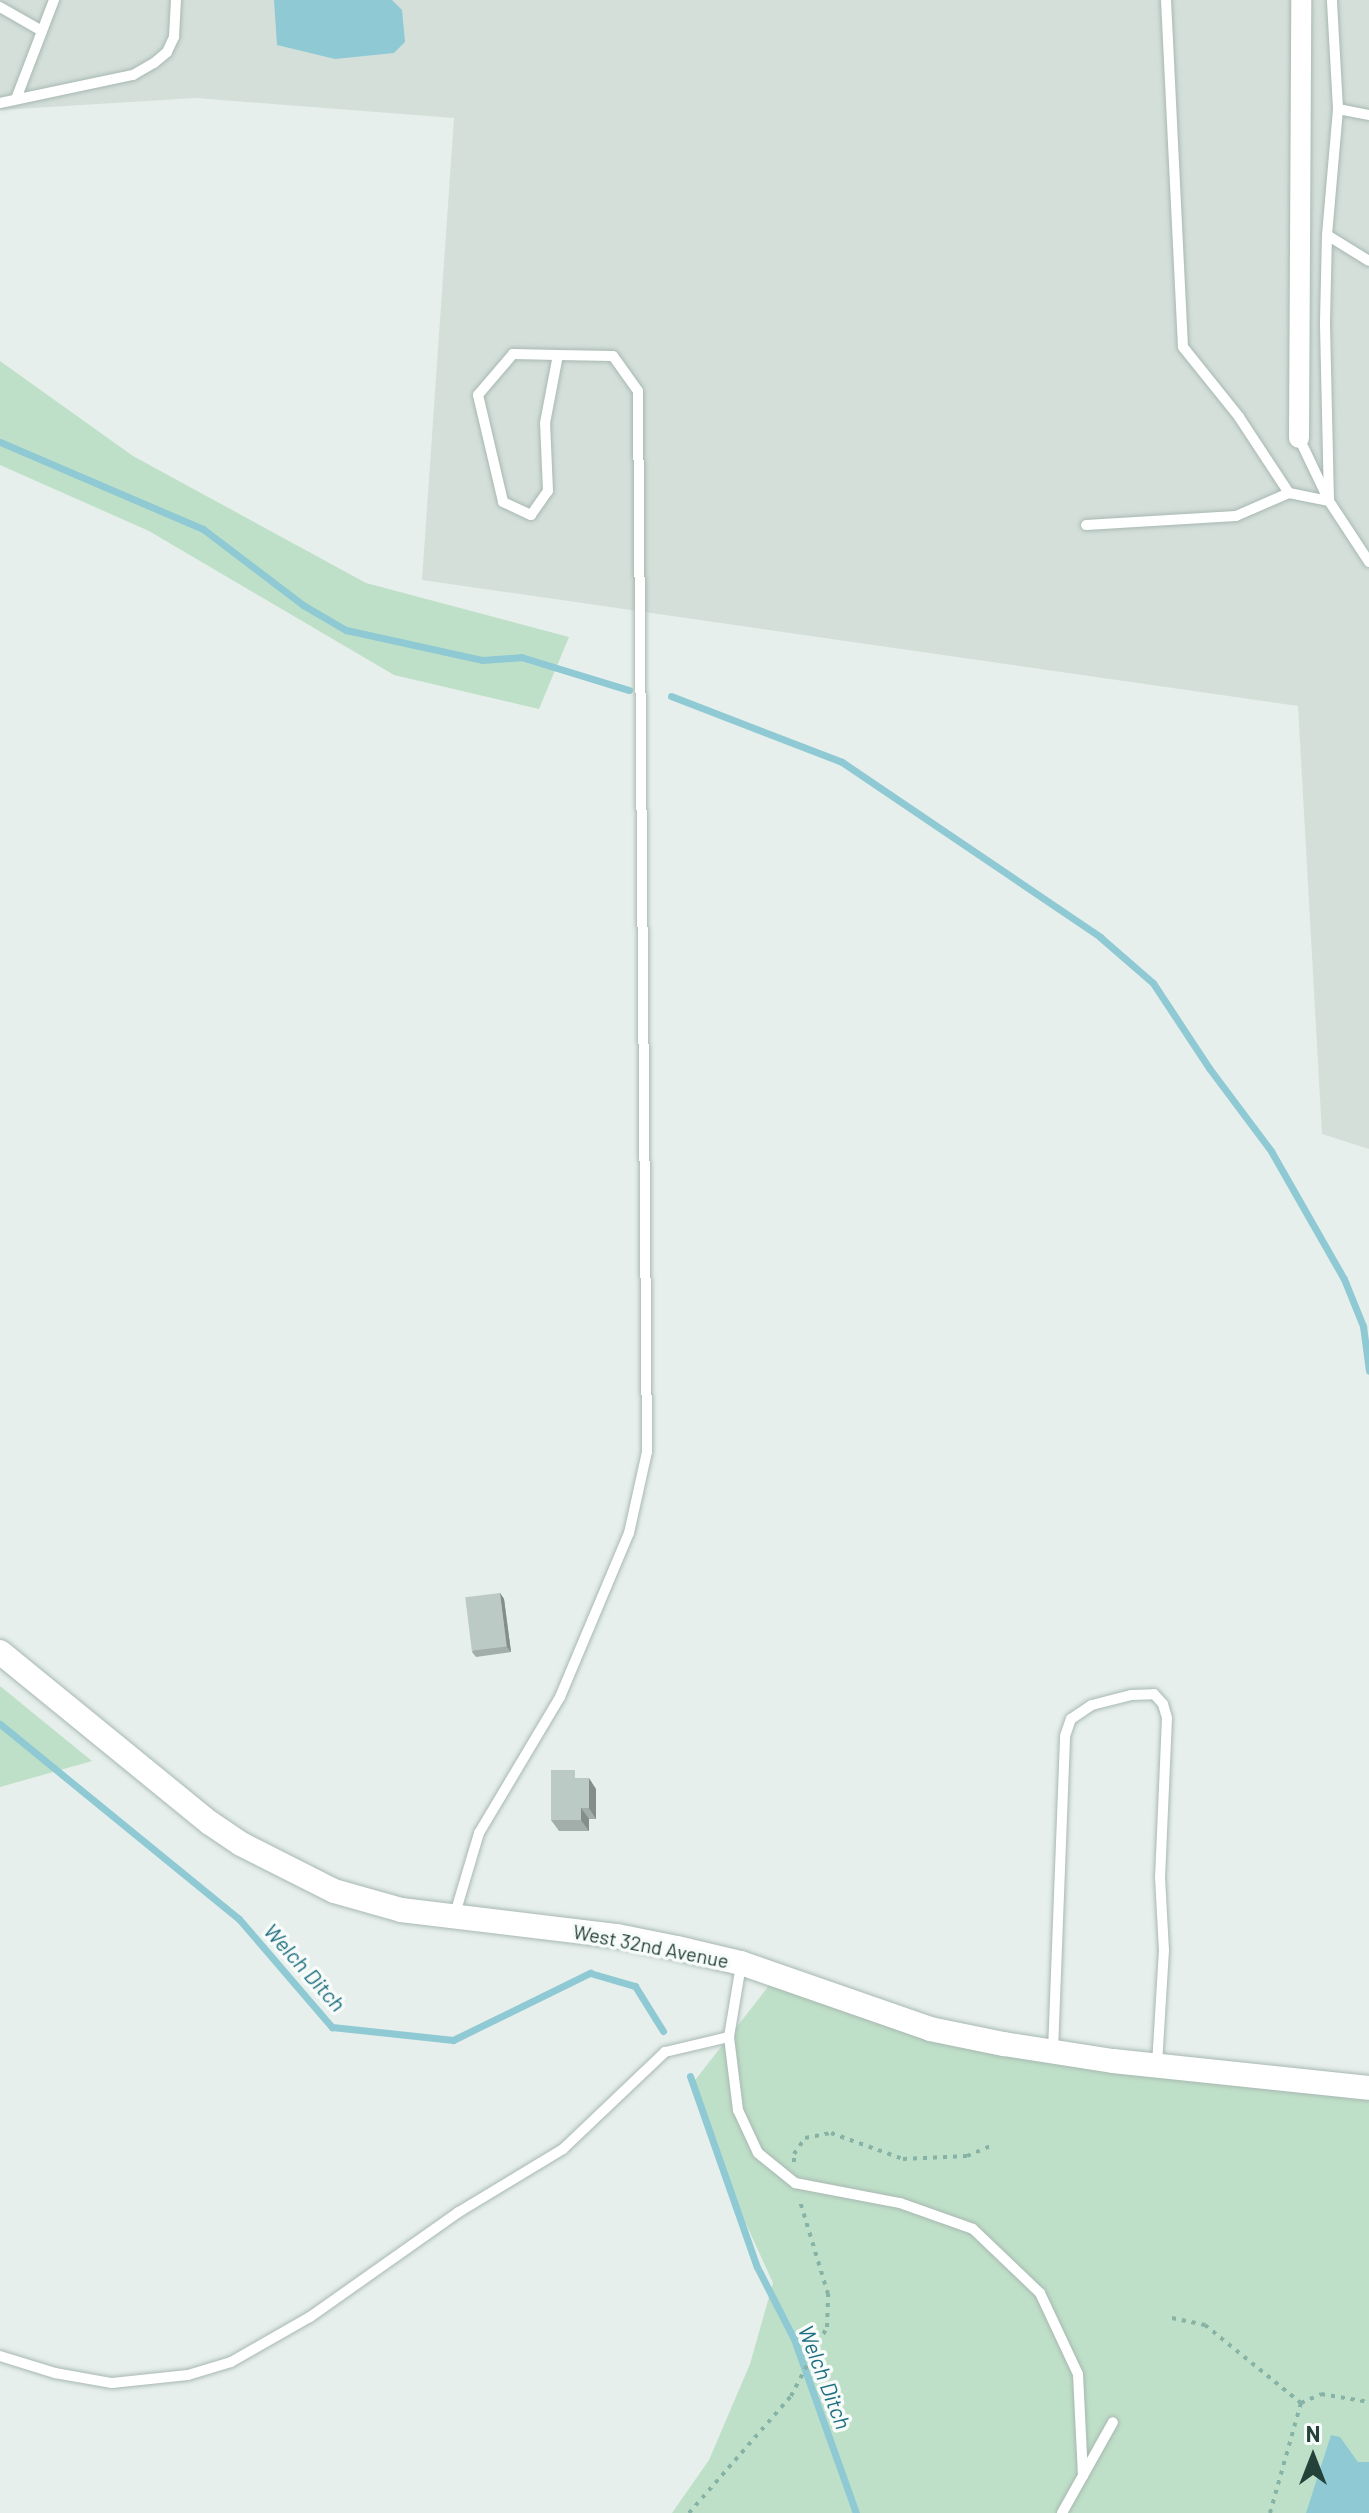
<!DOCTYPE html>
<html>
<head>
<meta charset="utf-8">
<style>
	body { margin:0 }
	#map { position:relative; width:1369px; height:2513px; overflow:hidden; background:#e6efeb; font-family:Barlow,sans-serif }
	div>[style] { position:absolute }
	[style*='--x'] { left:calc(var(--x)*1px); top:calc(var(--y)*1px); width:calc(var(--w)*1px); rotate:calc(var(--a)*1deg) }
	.built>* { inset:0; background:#d4dfda }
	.green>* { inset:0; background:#bfe0c8 }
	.water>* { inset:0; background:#8ec9d4 }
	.stream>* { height:7px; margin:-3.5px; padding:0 3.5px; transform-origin:3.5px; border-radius:3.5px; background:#8ec9d4 }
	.path>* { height:4px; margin-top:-2px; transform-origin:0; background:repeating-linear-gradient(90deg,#86b3a5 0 4px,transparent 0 10px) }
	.roads { filter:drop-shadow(0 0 2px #a8b8b2) drop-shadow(0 0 2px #a8b8b2) }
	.lane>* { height:10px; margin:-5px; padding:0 5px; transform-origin:5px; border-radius:5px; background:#fff }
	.street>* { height:20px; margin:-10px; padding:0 10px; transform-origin:10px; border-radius:10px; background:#fff }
	.secondary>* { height:24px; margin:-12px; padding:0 12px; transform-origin:12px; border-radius:12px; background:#fff }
	.wall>* { inset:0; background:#a1aea9 }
	.shaded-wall>* { inset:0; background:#838d89 }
	.building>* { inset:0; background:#bbcac4; transform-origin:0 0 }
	span { translate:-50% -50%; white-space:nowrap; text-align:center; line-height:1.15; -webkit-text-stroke:7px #f7fbf9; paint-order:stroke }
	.street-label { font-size:20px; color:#24423a }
	.water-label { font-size:22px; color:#1c6f80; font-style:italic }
	.north { position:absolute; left:1273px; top:2417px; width:80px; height:80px; -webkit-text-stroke:6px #f7fbf9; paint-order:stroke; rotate:0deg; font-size:22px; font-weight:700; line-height:32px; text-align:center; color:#24423a }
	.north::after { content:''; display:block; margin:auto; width:28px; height:36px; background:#24423a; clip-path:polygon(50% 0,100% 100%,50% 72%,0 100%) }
</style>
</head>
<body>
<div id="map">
	<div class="built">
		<i style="clip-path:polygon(0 0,1369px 0,1369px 1149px,1322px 1134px,1298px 706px,422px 580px,454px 118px,196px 98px,0 110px)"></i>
	</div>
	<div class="green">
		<i style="clip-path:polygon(0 361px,133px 456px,366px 583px,569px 637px,539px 709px,394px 675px,149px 531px,0 465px)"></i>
		<i style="clip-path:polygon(0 1686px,92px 1761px,0 1787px)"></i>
		<i style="clip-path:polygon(775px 1978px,965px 2031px,1369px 2094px,1369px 2513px,672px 2513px,709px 2460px,750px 2364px,773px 2283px,726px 2180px,692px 2084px)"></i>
	</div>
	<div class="water">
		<i style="clip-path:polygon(274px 0,392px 0,402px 10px,405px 42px,394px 53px,335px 59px,277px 45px)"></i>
		<i style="clip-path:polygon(1331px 2435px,1340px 2437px,1358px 2462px,1369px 2462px,1369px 2513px,1306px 2513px)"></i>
	</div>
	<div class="stream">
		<i style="--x:0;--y:442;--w:221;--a:23.2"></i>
		<i style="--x:203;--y:529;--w:126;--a:37.2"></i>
		<i style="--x:303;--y:605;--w:50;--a:30.2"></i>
		<i style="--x:346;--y:630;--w:139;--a:12.4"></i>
		<i style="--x:482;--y:660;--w:39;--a:-4"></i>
		<i style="--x:521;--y:657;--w:113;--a:17"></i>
		<i style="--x:671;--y:696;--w:183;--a:21.1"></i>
		<i style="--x:842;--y:762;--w:312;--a:34.1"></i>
		<i style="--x:1100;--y:937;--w:70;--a:41"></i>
		<i style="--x:1153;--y:983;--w:102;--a:56.6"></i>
		<i style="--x:1209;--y:1068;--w:104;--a:53.2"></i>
		<i style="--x:1271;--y:1151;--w:147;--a:60.3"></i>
		<i style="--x:1344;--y:1279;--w:51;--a:68"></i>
		<i style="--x:1363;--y:1326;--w:45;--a:82.4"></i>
		<i style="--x:0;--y:1724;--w:308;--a:39.2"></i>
		<i style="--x:239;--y:1919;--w:143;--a:49.3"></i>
		<i style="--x:332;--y:2027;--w:122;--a:6.1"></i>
		<i style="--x:453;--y:2040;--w:153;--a:-26.1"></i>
		<i style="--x:590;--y:1973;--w:47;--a:16.1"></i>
		<i style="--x:635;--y:1986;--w:53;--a:58.1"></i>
		<i style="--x:690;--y:2076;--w:202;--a:70.7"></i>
		<i style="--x:757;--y:2267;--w:81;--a:62.8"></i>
		<i style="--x:794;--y:2339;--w:185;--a:70.4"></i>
	</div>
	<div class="path">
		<i style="--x:794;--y:2162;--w:8;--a:-90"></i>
		<i style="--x:794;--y:2154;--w:19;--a:-55"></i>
		<i style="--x:805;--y:2138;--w:26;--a:-11"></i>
		<i style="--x:831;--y:2133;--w:77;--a:19.9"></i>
		<i style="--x:903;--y:2159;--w:64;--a:-2.7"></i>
		<i style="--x:967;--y:2156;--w:25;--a:-23"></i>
		<i style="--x:1172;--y:2318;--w:34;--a:12"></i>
		<i style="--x:1205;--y:2325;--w:124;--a:39.1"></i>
		<i style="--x:689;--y:2513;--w:155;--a:-48.9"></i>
		<i style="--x:791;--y:2396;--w:78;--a:-62.4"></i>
		<i style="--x:827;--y:2327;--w:33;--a:-88"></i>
		<i style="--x:828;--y:2294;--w:100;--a:-106.8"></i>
		<i style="--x:1270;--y:2513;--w:114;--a:-74.3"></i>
		<i style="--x:1301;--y:2403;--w:22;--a:-24"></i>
		<i style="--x:1321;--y:2394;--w:49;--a:9.5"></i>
	</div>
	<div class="roads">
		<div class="lane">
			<i style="--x:1166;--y:0;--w:347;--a:87.2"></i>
			<i style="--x:1183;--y:347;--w:90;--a:51.3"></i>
			<i style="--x:1239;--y:417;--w:91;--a:56.7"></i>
			<i style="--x:1289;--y:493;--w:41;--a:11.3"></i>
			<i style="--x:1329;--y:501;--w:179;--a:-91.3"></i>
			<i style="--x:1325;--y:322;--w:87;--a:-88.7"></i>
			<i style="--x:1327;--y:235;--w:126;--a:-85"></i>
			<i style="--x:1338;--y:109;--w:109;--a:-93.2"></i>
			<i style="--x:0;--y:7;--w:48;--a:29.7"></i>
			<i style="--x:16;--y:99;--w:106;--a:-69"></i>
			<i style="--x:0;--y:103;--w:136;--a:-11.9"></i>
			<i style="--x:133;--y:75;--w:24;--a:-30"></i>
			<i style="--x:154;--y:63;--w:17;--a:-40"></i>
			<i style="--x:167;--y:52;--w:17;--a:-65"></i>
			<i style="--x:174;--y:37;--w:37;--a:-87"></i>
			<i style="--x:1338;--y:109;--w:32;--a:11"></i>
			<i style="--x:1327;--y:235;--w:49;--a:31.8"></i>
			<i style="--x:1299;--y:438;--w:70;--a:64.5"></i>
			<i style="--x:1329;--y:501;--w:73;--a:56.7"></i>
			<i style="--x:1086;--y:525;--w:150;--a:-3.4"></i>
			<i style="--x:1236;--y:516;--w:58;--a:-23.5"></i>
			<i style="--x:454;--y:1917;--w:88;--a:-73.4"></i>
			<i style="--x:479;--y:1833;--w:158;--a:-59.2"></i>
			<i style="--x:560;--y:1697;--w:178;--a:-67.2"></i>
			<i style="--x:629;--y:1533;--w:83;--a:-77.5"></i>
			<i style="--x:647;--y:1452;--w:1061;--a:-90.49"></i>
			<i style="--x:638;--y:391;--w:43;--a:-125.5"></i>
			<i style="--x:613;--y:356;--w:55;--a:-179"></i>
			<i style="--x:558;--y:355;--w:45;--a:-178.7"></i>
			<i style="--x:513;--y:354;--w:54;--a:130.5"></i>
			<i style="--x:478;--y:395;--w:110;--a:76.8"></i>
			<i style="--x:503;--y:502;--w:31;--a:25"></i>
			<i style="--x:531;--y:515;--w:29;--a:-55"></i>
			<i style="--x:548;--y:491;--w:68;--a:-92.5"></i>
			<i style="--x:545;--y:423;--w:69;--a:-79.2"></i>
			<i style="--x:741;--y:1965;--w:73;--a:99.5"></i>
			<i style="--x:729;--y:2037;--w:74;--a:83"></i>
			<i style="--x:738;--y:2110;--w:47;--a:65.1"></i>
			<i style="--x:758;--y:2153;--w:48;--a:39"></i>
			<i style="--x:795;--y:2183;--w:107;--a:10.8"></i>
			<i style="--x:900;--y:2203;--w:77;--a:19.6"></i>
			<i style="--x:973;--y:2229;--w:93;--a:43.7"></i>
			<i style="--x:1040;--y:2293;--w:89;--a:64.9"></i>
			<i style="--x:1078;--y:2374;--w:102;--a:87.2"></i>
			<i style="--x:1053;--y:2051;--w:315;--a:-87.8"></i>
			<i style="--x:1065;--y:1736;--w:18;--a:-71"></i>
			<i style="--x:1071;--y:1719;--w:25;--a:-34"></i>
			<i style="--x:1092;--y:1705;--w:40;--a:-14.4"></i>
			<i style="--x:1131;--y:1695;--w:23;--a:-2"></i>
			<i style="--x:1154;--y:1694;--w:13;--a:48"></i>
			<i style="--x:1163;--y:1704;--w:15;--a:74"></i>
			<i style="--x:1167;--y:1718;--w:159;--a:92.5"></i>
			<i style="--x:1160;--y:1877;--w:73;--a:86.9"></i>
			<i style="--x:1164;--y:1950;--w:114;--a:93.5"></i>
			<i style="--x:0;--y:2356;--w:58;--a:17.2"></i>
			<i style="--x:55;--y:2373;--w:58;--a:10"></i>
			<i style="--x:112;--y:2383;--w:76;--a:-6"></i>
			<i style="--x:188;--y:2375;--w:45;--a:-16.8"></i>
			<i style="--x:231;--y:2362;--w:91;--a:-29.7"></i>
			<i style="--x:310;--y:2317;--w:182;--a:-35.2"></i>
			<i style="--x:459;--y:2212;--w:122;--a:-31.2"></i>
			<i style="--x:563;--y:2149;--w:141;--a:-43.6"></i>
			<i style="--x:665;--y:2052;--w:66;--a:-13.2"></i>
			<i style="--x:1062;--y:2513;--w:104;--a:-60.7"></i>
		</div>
		<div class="street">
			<i style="--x:1299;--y:438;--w:438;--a:-89.7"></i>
		</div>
		<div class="secondary">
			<i style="--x:0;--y:1652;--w:271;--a:39.2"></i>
			<i style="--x:210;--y:1823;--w:37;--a:34"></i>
			<i style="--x:241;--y:1844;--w:104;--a:26.8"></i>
			<i style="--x:334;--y:1891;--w:70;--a:15.8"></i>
			<i style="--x:401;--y:1910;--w:218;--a:6.9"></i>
			<i style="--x:617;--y:1936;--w:61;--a:11.3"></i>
			<i style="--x:677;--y:1948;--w:66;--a:13.2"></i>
			<i style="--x:741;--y:1963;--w:200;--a:19.2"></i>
			<i style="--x:930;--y:2029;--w:76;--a:11.5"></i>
			<i style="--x:1004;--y:2044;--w:110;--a:8.9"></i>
			<i style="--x:1113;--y:2061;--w:257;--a:6"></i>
		</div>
	</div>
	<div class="wall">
		<i style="clip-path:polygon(500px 1593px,504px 1599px,511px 1652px,476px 1657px,472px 1652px)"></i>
		<i style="clip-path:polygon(581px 1778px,596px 1789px,596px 1819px,589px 1819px,589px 1831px,559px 1831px,551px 1820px)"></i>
	</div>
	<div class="shaded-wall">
		<i style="clip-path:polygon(500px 1593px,504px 1599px,511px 1652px,507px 1647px)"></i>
		<i style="clip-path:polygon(589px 1778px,596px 1789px,596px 1819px,589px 1808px)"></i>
		<i style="clip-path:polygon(581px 1808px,589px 1819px,589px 1831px,581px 1820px)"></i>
	</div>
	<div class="building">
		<i style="left:500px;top:1593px;width:54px;height:35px;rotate:83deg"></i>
		<i style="clip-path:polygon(551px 1770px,575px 1770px,575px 1778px,589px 1778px,589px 1808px,581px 1808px,581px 1820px,551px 1820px)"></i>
	</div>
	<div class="street-label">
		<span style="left:651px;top:1946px;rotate:11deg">West 32nd Avenue</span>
	</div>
	<div class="water-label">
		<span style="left:305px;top:1967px;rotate:48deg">Welch Ditch</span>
		<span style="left:825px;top:2377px;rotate:69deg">Welch Ditch</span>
	</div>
	<div class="north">N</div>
</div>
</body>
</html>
